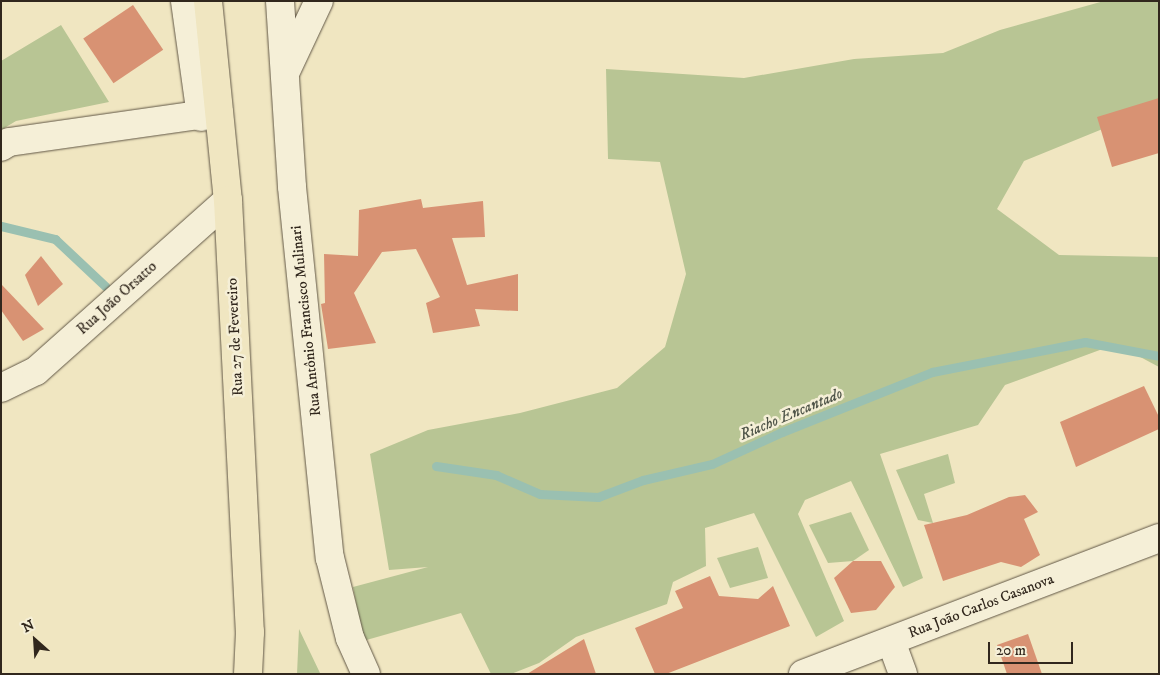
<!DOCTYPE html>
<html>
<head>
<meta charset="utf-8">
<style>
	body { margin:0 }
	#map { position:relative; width:1160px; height:675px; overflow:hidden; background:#f0e6c1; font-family:"IM FELL DW Pica",serif }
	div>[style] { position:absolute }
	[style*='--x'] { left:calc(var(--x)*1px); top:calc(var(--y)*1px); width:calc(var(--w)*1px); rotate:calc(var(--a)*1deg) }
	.green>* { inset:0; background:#b8c594 }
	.stream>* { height:9px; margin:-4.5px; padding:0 4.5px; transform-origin:4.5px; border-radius:4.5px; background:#9ac0b1 }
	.building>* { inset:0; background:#d89273; transform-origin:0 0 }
	.roads { filter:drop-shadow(0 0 1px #615746) drop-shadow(0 0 1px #615746) }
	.minor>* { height:28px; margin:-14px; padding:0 14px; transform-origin:14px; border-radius:14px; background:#f5efd7 }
	.major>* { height:28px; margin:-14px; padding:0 14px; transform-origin:14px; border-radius:14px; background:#f0e6c1 }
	span { translate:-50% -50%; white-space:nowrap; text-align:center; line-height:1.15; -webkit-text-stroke:5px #f5efd7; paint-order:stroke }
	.street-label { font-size:15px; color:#31271d }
	.water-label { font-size:16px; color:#505549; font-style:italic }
	.frame { position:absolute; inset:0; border:2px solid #31271d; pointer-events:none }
	.north { position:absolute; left:10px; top:615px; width:50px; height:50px; -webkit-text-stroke:4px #f5efd7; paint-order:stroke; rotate:334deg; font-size:14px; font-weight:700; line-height:20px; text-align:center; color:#31271d }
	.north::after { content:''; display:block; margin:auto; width:18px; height:22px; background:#31271d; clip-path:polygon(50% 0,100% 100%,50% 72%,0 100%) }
	.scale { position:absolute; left:988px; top:642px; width:85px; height:22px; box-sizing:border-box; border:2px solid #31271d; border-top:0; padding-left:6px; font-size:15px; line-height:18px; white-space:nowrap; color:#31271d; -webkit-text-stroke:4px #f5efd7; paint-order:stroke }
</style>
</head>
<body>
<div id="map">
	<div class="green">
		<i style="clip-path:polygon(1104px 1px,1159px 1px,1159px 106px,1024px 161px,997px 209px,1059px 255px,1159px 257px,1159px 367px,1116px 344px,1005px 385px,978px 425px,880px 454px,923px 578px,903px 587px,851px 481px,805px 500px,798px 514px,844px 621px,816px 637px,754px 513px,705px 528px,706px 566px,673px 582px,667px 604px,576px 637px,539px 663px,511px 674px,491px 674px,461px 613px,363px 641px,353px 587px,428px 567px,389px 570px,370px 454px,428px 430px,520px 413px,617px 388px,665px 347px,686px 274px,660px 162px,608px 159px,606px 69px,744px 78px,854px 59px,943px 53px,1000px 30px)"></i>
		<i style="clip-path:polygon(61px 25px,109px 102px,16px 121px,1px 130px,1px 61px)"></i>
		<i style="clip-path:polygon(948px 454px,955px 483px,924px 494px,933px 523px,918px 520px,896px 470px)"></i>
		<i style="clip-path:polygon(851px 512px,869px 550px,853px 561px,828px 563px,809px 525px)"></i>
		<i style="clip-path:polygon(758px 547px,768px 578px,730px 588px,717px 558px)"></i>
		<i style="clip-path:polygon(299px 629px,320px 673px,321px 674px,297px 674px)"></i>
	</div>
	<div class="stream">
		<i style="--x:1;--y:226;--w:56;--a:13.5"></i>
		<i style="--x:55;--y:239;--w:69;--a:43.2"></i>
		<i style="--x:436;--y:466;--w:61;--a:8.5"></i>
		<i style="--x:496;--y:475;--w:48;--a:23.4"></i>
		<i style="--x:540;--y:494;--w:58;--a:3"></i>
		<i style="--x:598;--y:497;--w:48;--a:-20.7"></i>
		<i style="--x:643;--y:480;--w:71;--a:-13.1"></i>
		<i style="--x:712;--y:464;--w:77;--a:-24.6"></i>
		<i style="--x:782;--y:432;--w:162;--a:-21.8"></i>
		<i style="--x:932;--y:372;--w:156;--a:-11.1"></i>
		<i style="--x:1085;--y:342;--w:75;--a:10.7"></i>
	</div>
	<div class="building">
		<i style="left:133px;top:5px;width:54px;height:60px;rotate:56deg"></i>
		<i style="clip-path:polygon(1159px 98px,1159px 153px,1112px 167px,1097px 117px)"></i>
		<i style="clip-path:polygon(421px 199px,423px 208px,483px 201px,485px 237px,452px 238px,467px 285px,518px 274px,518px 311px,475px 309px,480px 326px,433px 333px,426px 303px,440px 297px,416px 249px,382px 252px,354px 293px,376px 343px,328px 349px,321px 304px,325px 303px,324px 254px,358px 256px,359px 210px)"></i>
		<i style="clip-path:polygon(41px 256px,63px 284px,38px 306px,25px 275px)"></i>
		<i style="clip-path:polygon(1px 284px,44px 329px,23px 341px,1px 310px)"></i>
		<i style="clip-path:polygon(1144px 386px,1159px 417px,1159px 429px,1076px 467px,1060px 422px)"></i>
		<i style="clip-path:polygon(1025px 495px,1038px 512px,1024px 519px,1040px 555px,1021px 567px,1001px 562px,943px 581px,924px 525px,967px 515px,1009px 497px)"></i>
		<i style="clip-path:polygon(853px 561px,881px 561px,895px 587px,876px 610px,851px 613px,834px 578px)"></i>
		<i style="clip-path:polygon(710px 576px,719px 596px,758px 599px,773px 586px,790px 626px,666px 674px,655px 674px,635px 628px,683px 608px,675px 591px)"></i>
		<i style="clip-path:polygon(1028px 634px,1042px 674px,1007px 674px,997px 645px)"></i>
		<i style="clip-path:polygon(584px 639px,596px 674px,527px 674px)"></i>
	</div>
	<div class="roads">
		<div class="minor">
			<i style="--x:185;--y:1;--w:117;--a:82.1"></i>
			<i style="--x:280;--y:1;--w:186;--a:86.3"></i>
			<i style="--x:292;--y:187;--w:373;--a:84.2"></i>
			<i style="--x:330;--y:558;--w:82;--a:76"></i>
			<i style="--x:350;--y:638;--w:39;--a:66"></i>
			<i style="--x:286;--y:71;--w:77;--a:-64.8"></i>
			<i style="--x:1;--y:147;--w:9;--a:-32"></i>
			<i style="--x:9;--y:142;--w:212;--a:-8.1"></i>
			<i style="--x:1;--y:388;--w:39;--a:-26"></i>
			<i style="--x:36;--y:371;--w:257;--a:-41.7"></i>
			<i style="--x:891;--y:641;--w:35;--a:70"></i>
			<i style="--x:803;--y:674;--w:381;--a:-20.9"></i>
		</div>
		<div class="major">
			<i style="--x:208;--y:1;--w:200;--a:84.3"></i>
			<i style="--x:228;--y:200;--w:433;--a:87.1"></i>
			<i style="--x:250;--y:632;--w:42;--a:92.7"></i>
		</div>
	</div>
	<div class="street-label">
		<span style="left:117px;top:298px;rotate:-42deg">Rua João Orsatto</span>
		<span style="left:306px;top:321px;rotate:-96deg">Rua Antônio Francisco Mulinari</span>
		<span style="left:235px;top:337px;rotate:-93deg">Rua 27 de Fevereiro</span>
		<span style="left:981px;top:606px;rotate:-21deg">Rua João Carlos Casanova</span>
	</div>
	<div class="water-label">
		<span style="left:791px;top:414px;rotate:-23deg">Riacho Encantado</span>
	</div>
	<div class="frame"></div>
	<div class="north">N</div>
	<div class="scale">20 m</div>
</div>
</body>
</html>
